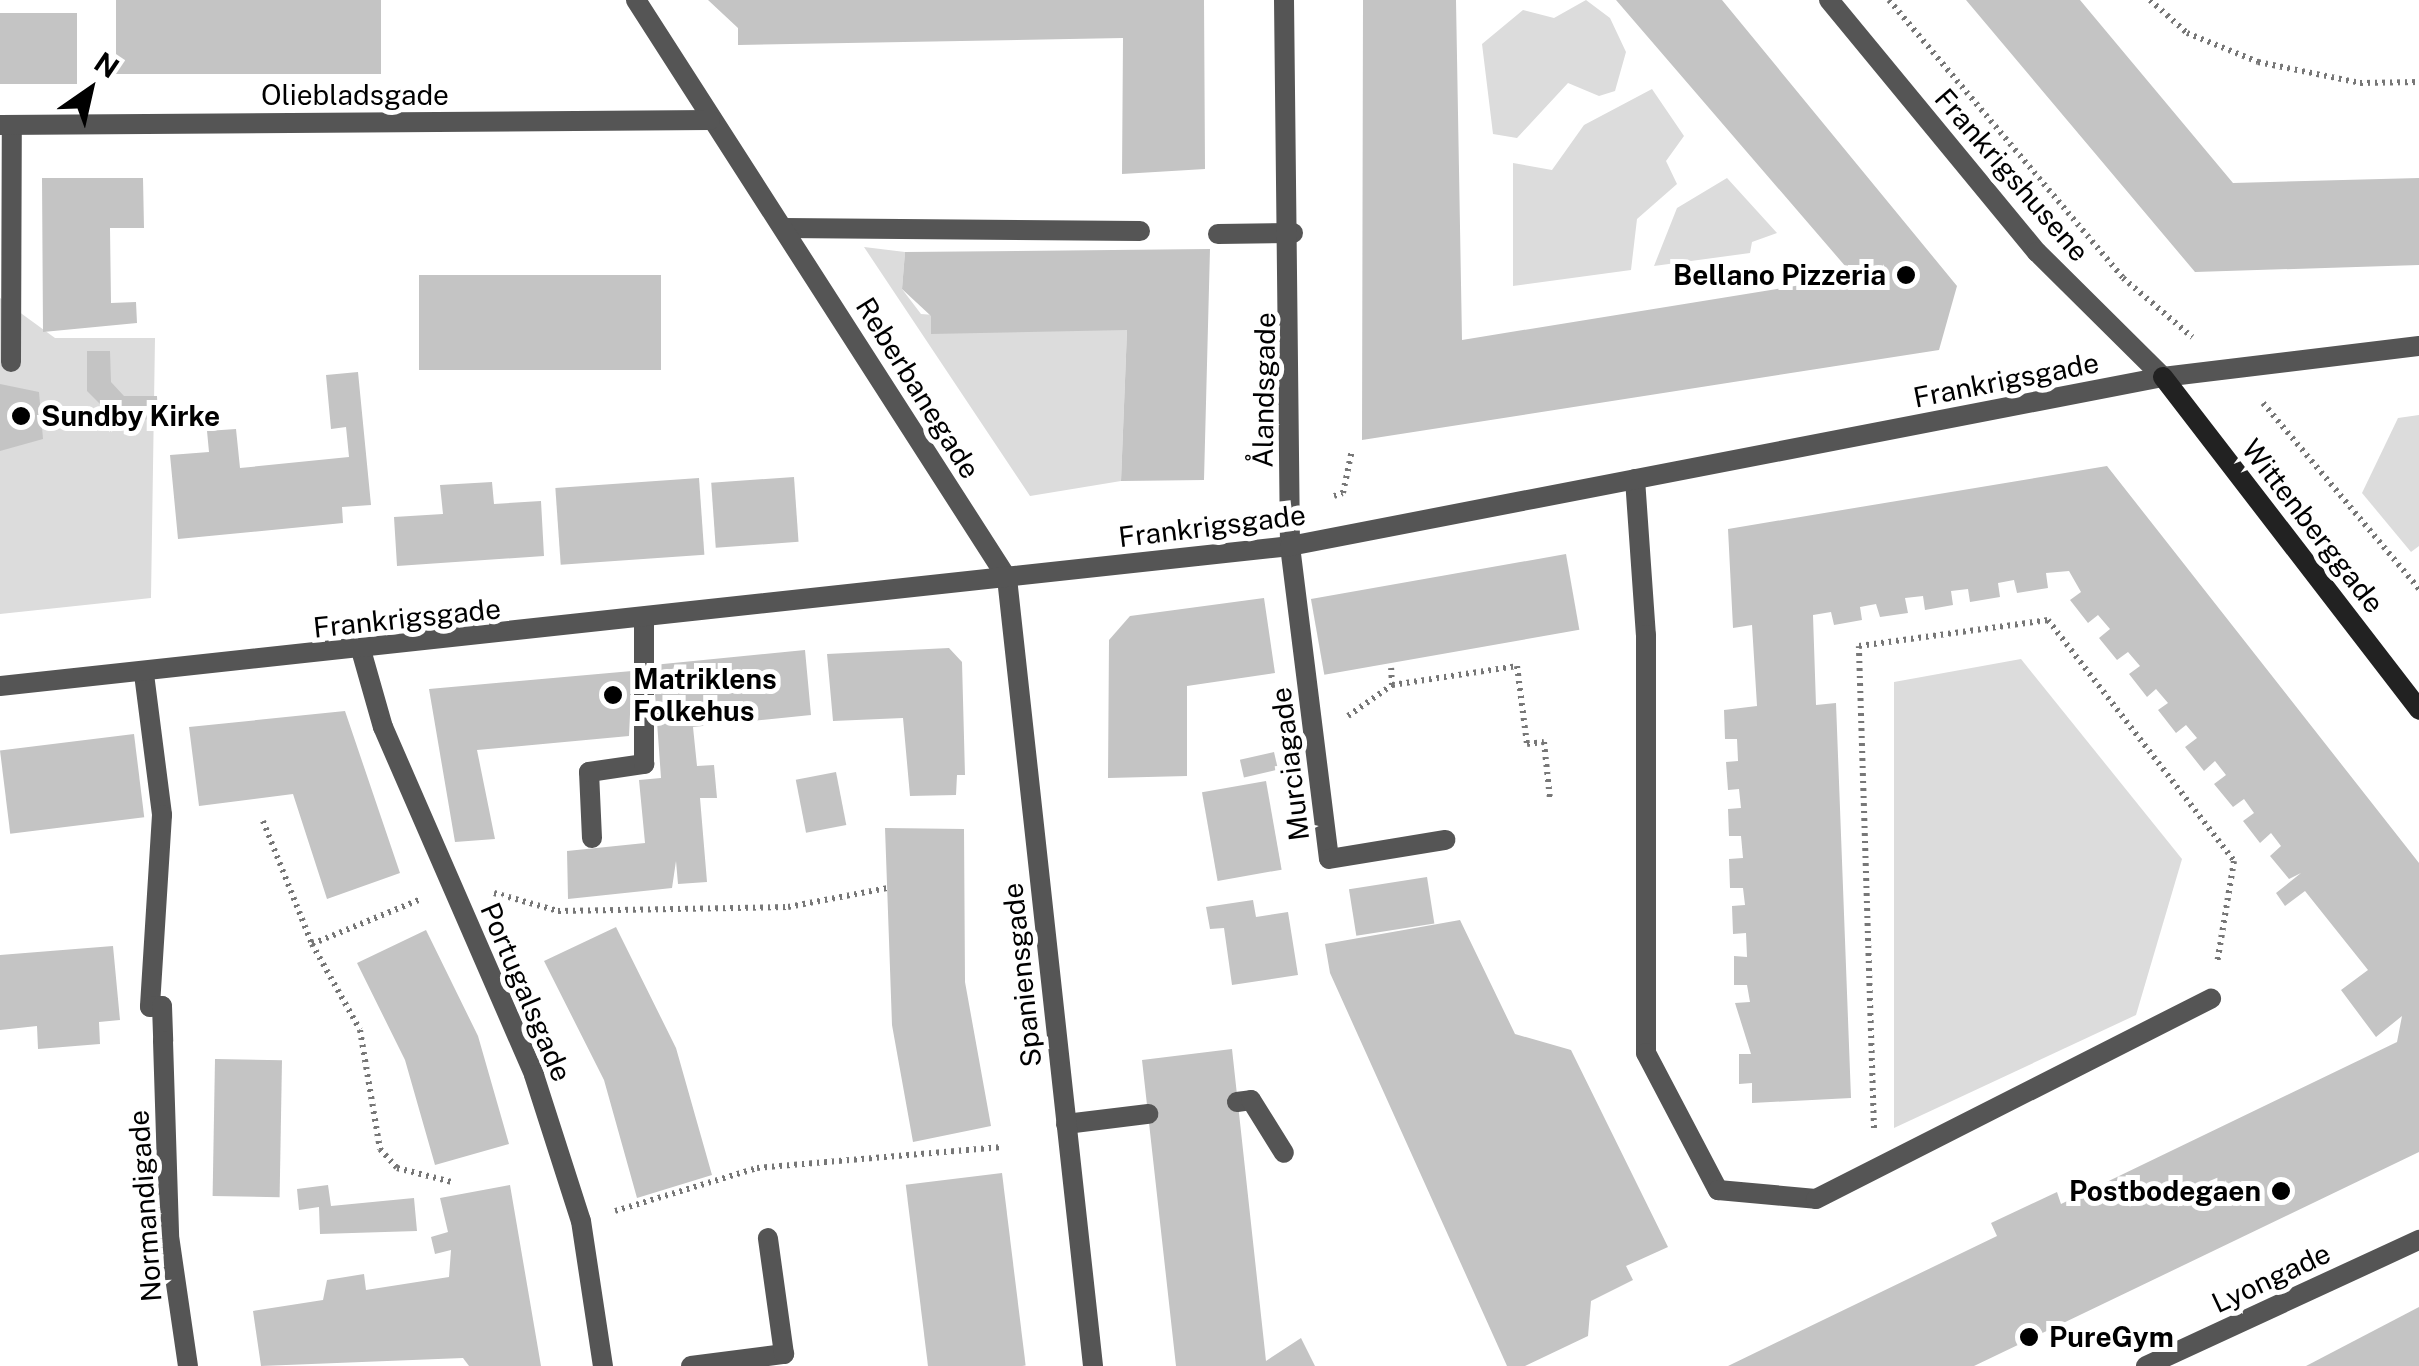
<!DOCTYPE html>
<html>
<head>
<meta charset="utf-8">
<style>
	body { margin:0 }
	#map { position:relative; width:2419px; height:1366px; overflow:hidden; background:#fff; font-family:"Public Sans",sans-serif }
	div>[style] { position:absolute }
	[style*='--x'] { left:calc(var(--x)*1px); top:calc(var(--y)*1px); width:calc(var(--w)*1px); rotate:calc(var(--a)*1deg) }
	.green>* { inset:0; background:#dcdcdc }
	.building>* { inset:0; background:#c4c4c4; transform-origin:0 0 }
	.path>* { height:6px; margin-top:-3px; transform-origin:0; background:repeating-linear-gradient(90deg,#777 0 2.5px,transparent 0 7.5px) }
	.lane>* { height:20px; margin:-10px; padding:0 10px; transform-origin:10px; border-radius:10px; background:#555 }
	.street>* { height:20px; margin:-10px; padding:0 10px; transform-origin:10px; border-radius:10px; background:#555 }
	.secondary>* { height:20px; margin:-10px; padding:0 10px; transform-origin:10px; border-radius:10px; background:#222 }
	.dots>* { width:28px; height:28px; translate:-50% -50%; box-sizing:border-box; border:5px solid #fff; border-radius:50% }
	span { translate:-50% -50%; white-space:nowrap; text-align:center; line-height:1.15; -webkit-text-stroke:10px #fff; paint-order:stroke }
	.street-label { font-size:28px; color:#000 }
	.poi-label { font-size:28px; color:#000; font-weight:700 }
	.right { translate:-100% -50%; text-align:right }
	.left { translate:0 -50%; text-align:left }
	.north { position:absolute; left:40px; top:40px; width:100px; height:100px; -webkit-text-stroke:8px #fff; paint-order:stroke; rotate:34deg; font-size:28px; font-weight:700; line-height:40px; text-align:center; color:#000 }
	.north::after { content:''; display:block; margin:auto; width:35px; height:45px; background:#000; clip-path:polygon(50% 0,100% 100%,50% 72%,0 100%) }
</style>
</head>
<body>
<div id="map">
	<div class="green">
		<i style="clip-path:polygon(1586px 0,1610px 18px,1626px 52px,1615px 91px,1599px 96px,1568px 83px,1517px 138px,1493px 134px,1482px 44px,1523px 10px,1554px 18px)"></i>
		<i style="clip-path:polygon(1652px 89px,1684px 136px,1666px 161px,1677px 184px,1637px 219px,1631px 270px,1513px 286px,1513px 163px,1552px 170px,1584px 125px)"></i>
		<i style="clip-path:polygon(1727px 178px,1777px 233px,1752px 242px,1750px 253px,1654px 266px,1677px 208px)"></i>
		<i style="clip-path:polygon(864px 247px,905px 252px,902px 289px,921px 314px,1127px 330px,1121px 481px,1030px 496px)"></i>
		<i style="clip-path:polygon(0 298px,55px 338px,155px 338px,151px 598px,0 614px)"></i>
		<i style="clip-path:polygon(2419px 415px,2419px 546px,2411px 552px,2362px 493px,2398px 418px)"></i>
		<i style="clip-path:polygon(2021px 659px,2182px 859px,2136px 1015px,1894px 1128px,1894px 682px)"></i>
	</div>
	<div class="building">
		<i style="left:116px;top:0;width:265px;height:74px"></i>
		<i style="clip-path:polygon(708px 0,1204px 0,1205px 169px,1122px 174px,1123px 38px,738px 45px,738px 28px)"></i>
		<i style="clip-path:polygon(1363px 0,1456px 0,1462px 340px,1844px 278px,1846px 267px,1616px 0,1722px 0,1957px 286px,1939px 350px,1362px 440px)"></i>
		<i style="clip-path:polygon(1966px 0,2080px 0,2233px 183px,2419px 178px,2419px 265px,2195px 272px)"></i>
		<i style="left:0;top:13px;width:77px;height:71px"></i>
		<i style="clip-path:polygon(42px 178px,143px 178px,144px 228px,110px 228px,111px 303px,136px 302px,137px 323px,43px 332px)"></i>
		<i style="clip-path:polygon(1210px 249px,1204px 480px,1121px 481px,1127px 330px,931px 334px,931px 316px,902px 289px,905px 252px)"></i>
		<i style="left:661px;top:275px;width:95px;height:242px;rotate:90deg"></i>
		<i style="clip-path:polygon(87px 351px,110px 351px,111px 382px,124px 396px,157px 396px,158px 419px,116px 420px,87px 391px)"></i>
		<i style="clip-path:polygon(358px 372px,371px 505px,342px 507px,343px 523px,178px 539px,170px 455px,209px 452px,207px 431px,236px 429px,240px 468px,349px 457px,346px 427px,331px 429px,326px 375px)"></i>
		<i style="clip-path:polygon(0 384px,39px 392px,43px 439px,0 451px)"></i>
		<i style="clip-path:polygon(2107px 466px,2419px 863px,2419px 1152px,1974px 1366px,1728px 1366px,1997px 1236px,1991px 1223px,2057px 1192px,2061px 1204px,2397px 1042px,2402px 1016px,2376px 1037px,2341px 990px,2368px 970px,2305px 891px,2285px 906px,2276px 893px,2301px 873px,2289px 879px,2270px 856px,2281px 846px,2271px 833px,2260px 843px,2243px 821px,2254px 813px,2244px 799px,2233px 807px,2214px 784px,2226px 775px,2215px 761px,2204px 771px,2185px 747px,2197px 738px,2186px 725px,2176px 733px,2158px 710px,2168px 703px,2156px 689px,2147px 697px,2129px 674px,2140px 666px,2128px 652px,2117px 660px,2099px 638px,2110px 629px,2098px 615px,2088px 623px,2070px 600px,2081px 592px,2069px 571px,2046px 573px,2048px 588px,2017px 593px,2014px 580px,1998px 583px,2000px 597px,1970px 602px,1968px 589px,1951px 591px,1953px 605px,1925px 610px,1923px 596px,1905px 598px,1908px 613px,1880px 617px,1876px 604px,1860px 607px,1862px 620px,1834px 625px,1831px 612px,1813px 615px,1816px 705px,1836px 703px,1851px 1098px,1752px 1103px,1752px 1083px,1739px 1084px,1739px 1054px,1751px 1054px,1735px 1003px,1750px 1002px,1747px 985px,1734px 985px,1734px 956px,1747px 957px,1746px 933px,1733px 934px,1732px 906px,1745px 905px,1743px 888px,1730px 888px,1729px 859px,1743px 858px,1741px 836px,1729px 836px,1728px 809px,1741px 808px,1739px 789px,1728px 790px,1726px 762px,1738px 761px,1737px 739px,1725px 739px,1724px 710px,1757px 706px,1752px 625px,1733px 628px,1728px 529px)"></i>
		<i style="left:794px;top:477px;width:65px;height:83px;rotate:86deg"></i>
		<i style="left:699px;top:478px;width:77px;height:144px;rotate:86deg"></i>
		<i style="clip-path:polygon(492px 482px,494px 504px,541px 501px,544px 556px,397px 566px,394px 517px,443px 514px,440px 485px)"></i>
		<i style="left:1566px;top:554px;width:77px;height:259px;rotate:80deg"></i>
		<i style="clip-path:polygon(1264px 598px,1275px 673px,1187px 686px,1187px 776px,1108px 778px,1109px 640px,1130px 616px)"></i>
		<i style="clip-path:polygon(949px 648px,962px 662px,965px 775px,957px 775px,956px 795px,910px 796px,903px 718px,833px 721px,827px 654px)"></i>
		<i style="clip-path:polygon(805px 650px,811px 715px,693px 727px,697px 766px,714px 765px,717px 798px,700px 798px,707px 882px,678px 884px,676px 861px,672px 888px,568px 899px,567px 851px,645px 843px,639px 780px,661px 778px,653px 665px)"></i>
		<i style="clip-path:polygon(632px 671px,629px 736px,477px 750px,495px 839px,455px 842px,429px 689px)"></i>
		<i style="clip-path:polygon(345px 711px,400px 873px,327px 899px,293px 794px,199px 806px,189px 727px)"></i>
		<i style="left:134px;top:734px;width:84px;height:135px;rotate:83deg"></i>
		<i style="left:1274px;top:752px;width:18px;height:35px;rotate:77deg"></i>
		<i style="left:836px;top:772px;width:54px;height:41px;rotate:79deg"></i>
		<i style="left:1266px;top:781px;width:90px;height:65px;rotate:80deg"></i>
		<i style="clip-path:polygon(885px 828px,964px 829px,965px 982px,991px 1126px,913px 1142px,892px 1025px)"></i>
		<i style="left:1427px;top:877px;width:47px;height:79px;rotate:81deg"></i>
		<i style="clip-path:polygon(1253px 900px,1256px 917px,1288px 912px,1298px 975px,1232px 985px,1224px 928px,1210px 929px,1206px 907px)"></i>
		<i style="clip-path:polygon(1460px 920px,1515px 1034px,1571px 1050px,1668px 1247px,1626px 1266px,1633px 1280px,1591px 1301px,1588px 1336px,1525px 1366px,1507px 1366px,1330px 973px,1325px 944px)"></i>
		<i style="clip-path:polygon(616px 927px,676px 1048px,712px 1175px,637px 1198px,604px 1080px,544px 961px)"></i>
		<i style="clip-path:polygon(426px 930px,478px 1036px,509px 1144px,435px 1165px,405px 1060px,357px 963px)"></i>
		<i style="clip-path:polygon(113px 946px,120px 1020px,99px 1022px,100px 1044px,38px 1049px,37px 1026px,0 1030px,0 955px)"></i>
		<i style="clip-path:polygon(1232px 1049px,1266px 1361px,1301px 1338px,1315px 1366px,1176px 1366px,1142px 1060px)"></i>
		<i style="left:215px;top:1059px;width:67px;height:137px;rotate:1deg"></i>
		<i style="left:1002px;top:1173px;width:194px;height:97px;rotate:83deg"></i>
		<i style="clip-path:polygon(328px 1185px,331px 1206px,414px 1198px,417px 1231px,320px 1234px,319px 1207px,299px 1210px,297px 1189px)"></i>
		<i style="clip-path:polygon(510px 1185px,541px 1366px,469px 1366px,463px 1358px,261px 1366px,253px 1311px,323px 1300px,327px 1280px,364px 1274px,366px 1290px,449px 1277px,451px 1250px,435px 1254px,431px 1237px,448px 1232px,440px 1198px)"></i>
		<i style="clip-path:polygon(2419px 1307px,2419px 1366px,2306px 1366px)"></i>
	</div>
	<div class="path">
		<i style="--x:1889;--y:0;--w:363;--a:49.9"></i>
		<i style="--x:2123;--y:278;--w:91;--a:40.5"></i>
		<i style="--x:2150;--y:0;--w:50;--a:41.7"></i>
		<i style="--x:2187;--y:33;--w:77;--a:22.2"></i>
		<i style="--x:2258;--y:62;--w:104;--a:11.6"></i>
		<i style="--x:2360;--y:83;--w:59;--a:-1"></i>
		<i style="--x:2263;--y:403;--w:243;--a:50"></i>
		<i style="--x:1334;--y:496;--w:9;--a:-18"></i>
		<i style="--x:1343;--y:493;--w:44;--a:-78.2"></i>
		<i style="--x:1392;--y:685;--w:126;--a:-8.6"></i>
		<i style="--x:1517;--y:666;--w:79;--a:82.7"></i>
		<i style="--x:1527;--y:744;--w:17;--a:-7"></i>
		<i style="--x:1544;--y:742;--w:57;--a:84"></i>
		<i style="--x:1348;--y:716;--w:54;--a:-35.2"></i>
		<i style="--x:1392;--y:685;--w:17;--a:-93"></i>
		<i style="--x:263;--y:821;--w:132;--a:68.3"></i>
		<i style="--x:312;--y:944;--w:98;--a:60.8"></i>
		<i style="--x:360;--y:1030;--w:121;--a:80.5"></i>
		<i style="--x:380;--y:1149;--w:25;--a:48"></i>
		<i style="--x:397;--y:1168;--w:57;--a:14.3"></i>
		<i style="--x:494;--y:893;--w:66;--a:15.7"></i>
		<i style="--x:558;--y:911;--w:230;--a:-1"></i>
		<i style="--x:788;--y:907;--w:102;--a:-10.8"></i>
		<i style="--x:312;--y:944;--w:116;--a:-22.4"></i>
		<i style="--x:1874;--y:1128;--w:482;--a:-91.8"></i>
		<i style="--x:1859;--y:646;--w:191;--a:-7.8"></i>
		<i style="--x:2048;--y:620;--w:304;--a:52.3"></i>
		<i style="--x:2234;--y:861;--w:104;--a:99.4"></i>
		<i style="--x:615;--y:1211;--w:148;--a:-16.8"></i>
		<i style="--x:757;--y:1168;--w:246;--a:-4.9"></i>
	</div>
	<div class="lane">
		<i style="--x:784;--y:228;--w:356;--a:0.5"></i>
		<i style="--x:1218;--y:234;--w:75;--a:-0.8"></i>
		<i style="--x:11;--y:362;--w:237;--a:-89.8"></i>
		<i style="--x:1635;--y:479;--w:156;--a:86"></i>
		<i style="--x:1646;--y:635;--w:418;--a:90"></i>
		<i style="--x:1646;--y:1053;--w:155;--a:62.3"></i>
		<i style="--x:1718;--y:1190;--w:98;--a:5.2"></i>
		<i style="--x:1816;--y:1199;--w:443;--a:-26.9"></i>
		<i style="--x:144;--y:674;--w:142;--a:82.7"></i>
		<i style="--x:162;--y:815;--w:192;--a:93.6"></i>
		<i style="--x:150;--y:1007;--w:12;--a:-5"></i>
		<i style="--x:162;--y:1006;--w:35;--a:88"></i>
		<i style="--x:592;--y:838;--w:66;--a:-92.6"></i>
		<i style="--x:589;--y:772;--w:56;--a:-8.3"></i>
		<i style="--x:644;--y:764;--w:144;--a:-90"></i>
		<i style="--x:1237;--y:1102;--w:14;--a:-8"></i>
		<i style="--x:1251;--y:1100;--w:62;--a:58.1"></i>
		<i style="--x:1066;--y:1124;--w:83;--a:-7"></i>
		<i style="--x:691;--y:1366;--w:94;--a:-7.4"></i>
		<i style="--x:784;--y:1354;--w:117;--a:-97.9"></i>
	</div>
	<div class="street">
		<i style="--x:636;--y:0;--w:687;--a:57.3"></i>
		<i style="--x:1007;--y:578;--w:793;--a:83.77"></i>
		<i style="--x:1284;--y:0;--w:546;--a:89.37"></i>
		<i style="--x:1290;--y:546;--w:315;--a:82.9"></i>
		<i style="--x:1329;--y:859;--w:118;--a:-9.3"></i>
		<i style="--x:1829;--y:0;--w:327;--a:50.5"></i>
		<i style="--x:2037;--y:252;--w:177;--a:44.8"></i>
		<i style="--x:0;--y:125;--w:710;--a:-0.4"></i>
		<i style="--x:361;--y:650;--w:80;--a:74.1"></i>
		<i style="--x:383;--y:727;--w:379;--a:66.5"></i>
		<i style="--x:534;--y:1075;--w:153;--a:72.2"></i>
		<i style="--x:581;--y:1221;--w:147;--a:81.4"></i>
		<i style="--x:0;--y:686;--w:1298;--a:-6.19"></i>
		<i style="--x:1290;--y:546;--w:889;--a:-10.96"></i>
		<i style="--x:2163;--y:377;--w:258;--a:-6.9"></i>
		<i style="--x:163;--y:1041;--w:195;--a:88.2"></i>
		<i style="--x:169;--y:1236;--w:131;--a:81.7"></i>
		<i style="--x:2146;--y:1366;--w:301;--a:-24.8"></i>
	</div>
	<div class="secondary">
		<i style="--x:2163;--y:377;--w:420;--a:52.4"></i>
	</div>
	<div class="dots">
		<i style="left:1906px;top:275px;background:#000"></i>
		<i style="left:21px;top:416px;background:#000"></i>
		<i style="left:613px;top:695px;background:#000"></i>
		<i style="left:2281px;top:1191px;background:#000"></i>
		<i style="left:2029px;top:1337px;background:#000"></i>
	</div>
	<div class="street-label">
		<span style="left:355px;top:95px">Oliebladsgade</span>
		<span style="left:2012px;top:175px;rotate:49deg">Frankrigshusene</span>
		<span style="left:2006px;top:380px;rotate:-11deg">Frankrigsgade</span>
		<span style="left:918px;top:388px;rotate:58deg">Reberbanegade</span>
		<span style="left:1264px;top:390px;rotate:-89deg">Ålandsgade</span>
		<span style="left:1212px;top:526px;rotate:-7deg">Frankrigsgade</span>
		<span style="left:2313px;top:526px;rotate:52deg">Wittenberggade</span>
		<span style="left:407px;top:618px;rotate:-6deg">Frankrigsgade</span>
		<span style="left:1290px;top:764px;rotate:-97deg">Murciagade</span>
		<span style="left:1022px;top:975px;rotate:-96deg">Spaniensgade</span>
		<span style="left:526px;top:992px;rotate:67deg">Portugalsgade</span>
		<span style="left:145px;top:1206px;rotate:-94deg">Normandigade</span>
		<span style="left:2271px;top:1278px;rotate:-25deg">Lyongade</span>
	</div>
	<div class="poi-label">
		<span class="right" style="left:1886px;top:275px">Bellano Pizzeria</span>
		<span class="left" style="left:41px;top:416px">Sundby Kirke</span>
		<span class="left" style="left:633px;top:695px">Matriklens<br>Folkehus</span>
		<span class="right" style="left:2261px;top:1191px">Postbodegaen</span>
		<span class="left" style="left:2049px;top:1337px">PureGym</span>
	</div>
	<div class="north">N</div>
</div>
</body>
</html>
